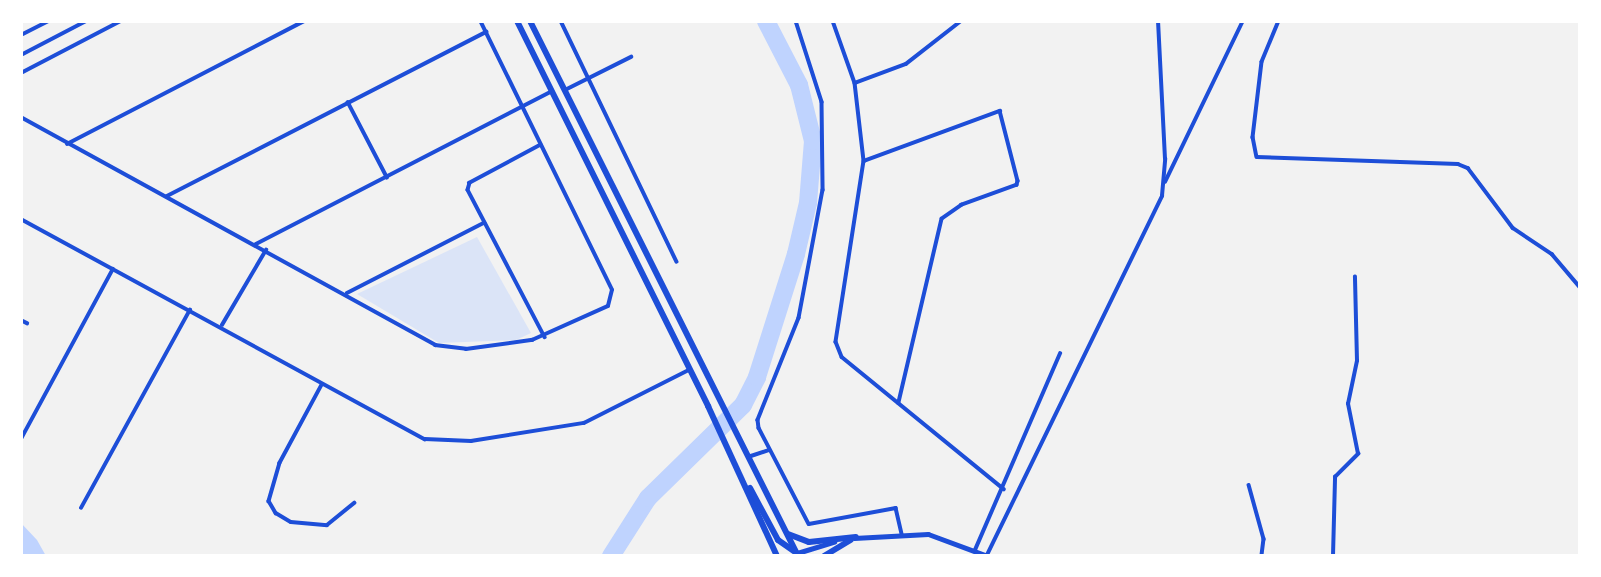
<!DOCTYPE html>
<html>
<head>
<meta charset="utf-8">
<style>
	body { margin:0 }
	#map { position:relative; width:1601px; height:577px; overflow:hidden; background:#f2f2f2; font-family:"Noto Sans",sans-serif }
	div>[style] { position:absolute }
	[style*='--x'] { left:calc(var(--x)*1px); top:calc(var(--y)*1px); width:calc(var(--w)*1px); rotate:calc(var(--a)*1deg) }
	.green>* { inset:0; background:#dbe4f7 }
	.water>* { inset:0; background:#bfd3fe }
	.river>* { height:18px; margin:-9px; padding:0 9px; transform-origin:9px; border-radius:9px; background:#bfd3fe }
	.minor>* { height:3.5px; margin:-1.75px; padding:0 1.75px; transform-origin:1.75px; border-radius:1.75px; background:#1d4ed8 }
	.secondary>* { height:5px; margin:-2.5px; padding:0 2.5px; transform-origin:2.5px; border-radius:2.5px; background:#1d4ed8 }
	.primary>* { height:6px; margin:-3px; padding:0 3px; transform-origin:3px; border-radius:3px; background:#1d4ed8 }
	span { translate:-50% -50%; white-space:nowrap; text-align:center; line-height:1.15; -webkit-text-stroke:6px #fff; paint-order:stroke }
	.frame { position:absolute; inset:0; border:23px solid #fff; pointer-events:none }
</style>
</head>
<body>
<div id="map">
	<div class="green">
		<i style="clip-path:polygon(477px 237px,531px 333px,516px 340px,439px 343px,357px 294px)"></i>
	</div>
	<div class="water">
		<i style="clip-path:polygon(21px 523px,37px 540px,46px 556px,21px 556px)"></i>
	</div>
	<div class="river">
		<i style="--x:611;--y:556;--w:69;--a:-57.5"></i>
		<i style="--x:648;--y:498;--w:133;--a:-44.4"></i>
		<i style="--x:743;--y:405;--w:31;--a:-63"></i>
		<i style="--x:757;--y:377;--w:129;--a:-72.4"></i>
		<i style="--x:796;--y:254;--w:52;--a:-76.8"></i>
		<i style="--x:808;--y:203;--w:62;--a:-85.4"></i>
		<i style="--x:813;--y:141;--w:58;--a:-104"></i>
		<i style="--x:799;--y:85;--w:72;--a:-117.3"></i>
	</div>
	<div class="minor">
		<i style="--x:561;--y:21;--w:267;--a:64.3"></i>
		<i style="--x:796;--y:21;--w:85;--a:72.2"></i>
		<i style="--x:822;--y:102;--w:88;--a:89.3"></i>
		<i style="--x:823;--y:190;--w:130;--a:100.6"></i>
		<i style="--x:799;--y:318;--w:110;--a:111.9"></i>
		<i style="--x:758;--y:420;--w:8;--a:83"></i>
		<i style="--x:759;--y:428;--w:108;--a:62.5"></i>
		<i style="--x:809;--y:524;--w:88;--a:-10.4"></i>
		<i style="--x:896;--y:508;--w:26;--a:77"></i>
		<i style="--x:833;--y:21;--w:66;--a:70.5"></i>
		<i style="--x:855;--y:83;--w:79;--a:83.4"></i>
		<i style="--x:864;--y:161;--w:183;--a:98.8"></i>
		<i style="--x:836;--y:342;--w:16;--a:68"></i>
		<i style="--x:842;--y:357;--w:209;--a:39.2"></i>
		<i style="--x:1279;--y:21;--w:44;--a:112.5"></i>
		<i style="--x:1262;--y:62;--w:76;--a:96.8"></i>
		<i style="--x:1253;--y:137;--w:20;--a:79"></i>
		<i style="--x:1257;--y:157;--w:201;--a:2"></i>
		<i style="--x:1458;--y:164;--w:11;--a:22"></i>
		<i style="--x:1468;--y:168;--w:75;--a:53.1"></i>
		<i style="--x:1513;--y:228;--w:47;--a:33.7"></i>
		<i style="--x:1552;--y:254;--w:43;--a:49.7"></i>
		<i style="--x:21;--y:35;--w:31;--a:-27"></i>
		<i style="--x:21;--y:55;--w:73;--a:-27.6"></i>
		<i style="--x:21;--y:73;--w:113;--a:-27.5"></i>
		<i style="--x:855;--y:83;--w:54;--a:-20.4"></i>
		<i style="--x:906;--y:64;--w:70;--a:-38"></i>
		<i style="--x:565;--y:90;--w:74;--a:-26.6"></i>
		<i style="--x:348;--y:102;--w:85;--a:62.5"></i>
		<i style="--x:21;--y:117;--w:473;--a:28.8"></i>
		<i style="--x:435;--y:345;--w:31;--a:7"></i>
		<i style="--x:466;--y:349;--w:67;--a:-7.8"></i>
		<i style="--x:532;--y:340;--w:83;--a:-24.1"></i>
		<i style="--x:608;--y:306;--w:16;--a:-76"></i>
		<i style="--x:612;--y:290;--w:300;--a:-116.1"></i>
		<i style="--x:67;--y:144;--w:267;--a:-27.4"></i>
		<i style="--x:541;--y:145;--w:81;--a:151.8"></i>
		<i style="--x:470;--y:183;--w:7;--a:106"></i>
		<i style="--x:468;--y:190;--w:166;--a:62.4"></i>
		<i style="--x:864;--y:161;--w:145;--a:-20.2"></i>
		<i style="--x:1000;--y:111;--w:72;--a:75.6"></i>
		<i style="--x:1018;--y:181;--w:4;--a:104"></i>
		<i style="--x:1017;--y:185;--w:59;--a:160"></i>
		<i style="--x:962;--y:205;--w:24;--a:145"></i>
		<i style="--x:942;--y:219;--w:189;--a:103.2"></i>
		<i style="--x:1165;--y:182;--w:179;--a:-64.2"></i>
		<i style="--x:167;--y:196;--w:359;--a:-27.2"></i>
		<i style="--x:21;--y:219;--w:460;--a:28.6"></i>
		<i style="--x:425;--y:439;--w:46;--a:2.5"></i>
		<i style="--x:471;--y:441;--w:114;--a:-9.1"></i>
		<i style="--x:584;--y:423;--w:118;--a:-26.8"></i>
		<i style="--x:256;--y:244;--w:333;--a:-27.3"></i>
		<i style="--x:347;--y:293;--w:154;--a:-27.1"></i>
		<i style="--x:21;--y:320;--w:7;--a:27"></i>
		<i style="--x:222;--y:325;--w:87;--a:-59.6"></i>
		<i style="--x:322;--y:385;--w:89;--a:118.3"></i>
		<i style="--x:280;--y:463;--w:40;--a:106"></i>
		<i style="--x:269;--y:501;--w:14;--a:60"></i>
		<i style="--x:276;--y:513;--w:17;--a:31"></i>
		<i style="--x:291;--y:522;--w:36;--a:5"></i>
		<i style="--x:327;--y:525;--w:35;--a:-39"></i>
		<i style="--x:21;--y:439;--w:193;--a:-61.6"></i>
		<i style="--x:751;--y:456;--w:19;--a:-18"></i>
		<i style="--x:1249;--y:485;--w:56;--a:74.5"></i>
		<i style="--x:1264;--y:539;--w:17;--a:97"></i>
		<i style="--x:81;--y:508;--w:226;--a:-61.2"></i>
		<i style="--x:975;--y:550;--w:214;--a:-66.6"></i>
		<i style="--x:987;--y:555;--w:399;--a:-64"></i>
		<i style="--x:1162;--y:196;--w:37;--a:-85"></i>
		<i style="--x:1165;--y:159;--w:138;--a:-92.9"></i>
		<i style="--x:1333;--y:556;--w:79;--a:-88.5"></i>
		<i style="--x:1335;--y:477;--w:33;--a:-45"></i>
		<i style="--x:1358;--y:454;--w:51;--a:-101.3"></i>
		<i style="--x:1348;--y:404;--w:44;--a:-78.2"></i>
		<i style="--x:1357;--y:361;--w:84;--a:-91.4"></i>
	</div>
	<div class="secondary">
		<i style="--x:854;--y:538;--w:74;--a:-3.1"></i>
		<i style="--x:928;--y:534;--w:63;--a:20.4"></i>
		<i style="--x:797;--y:553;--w:39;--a:-17"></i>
	</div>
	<div class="primary">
		<i style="--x:517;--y:21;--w:430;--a:63.6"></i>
		<i style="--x:708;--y:406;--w:165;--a:65.3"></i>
		<i style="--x:530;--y:21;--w:598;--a:63.39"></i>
		<i style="--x:750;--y:488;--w:59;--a:61.7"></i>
		<i style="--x:778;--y:540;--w:21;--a:35"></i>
		<i style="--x:788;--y:534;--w:22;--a:21"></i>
		<i style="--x:809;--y:542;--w:47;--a:-6.1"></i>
		<i style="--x:824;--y:556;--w:31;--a:-31"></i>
	</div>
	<div class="frame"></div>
</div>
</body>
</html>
